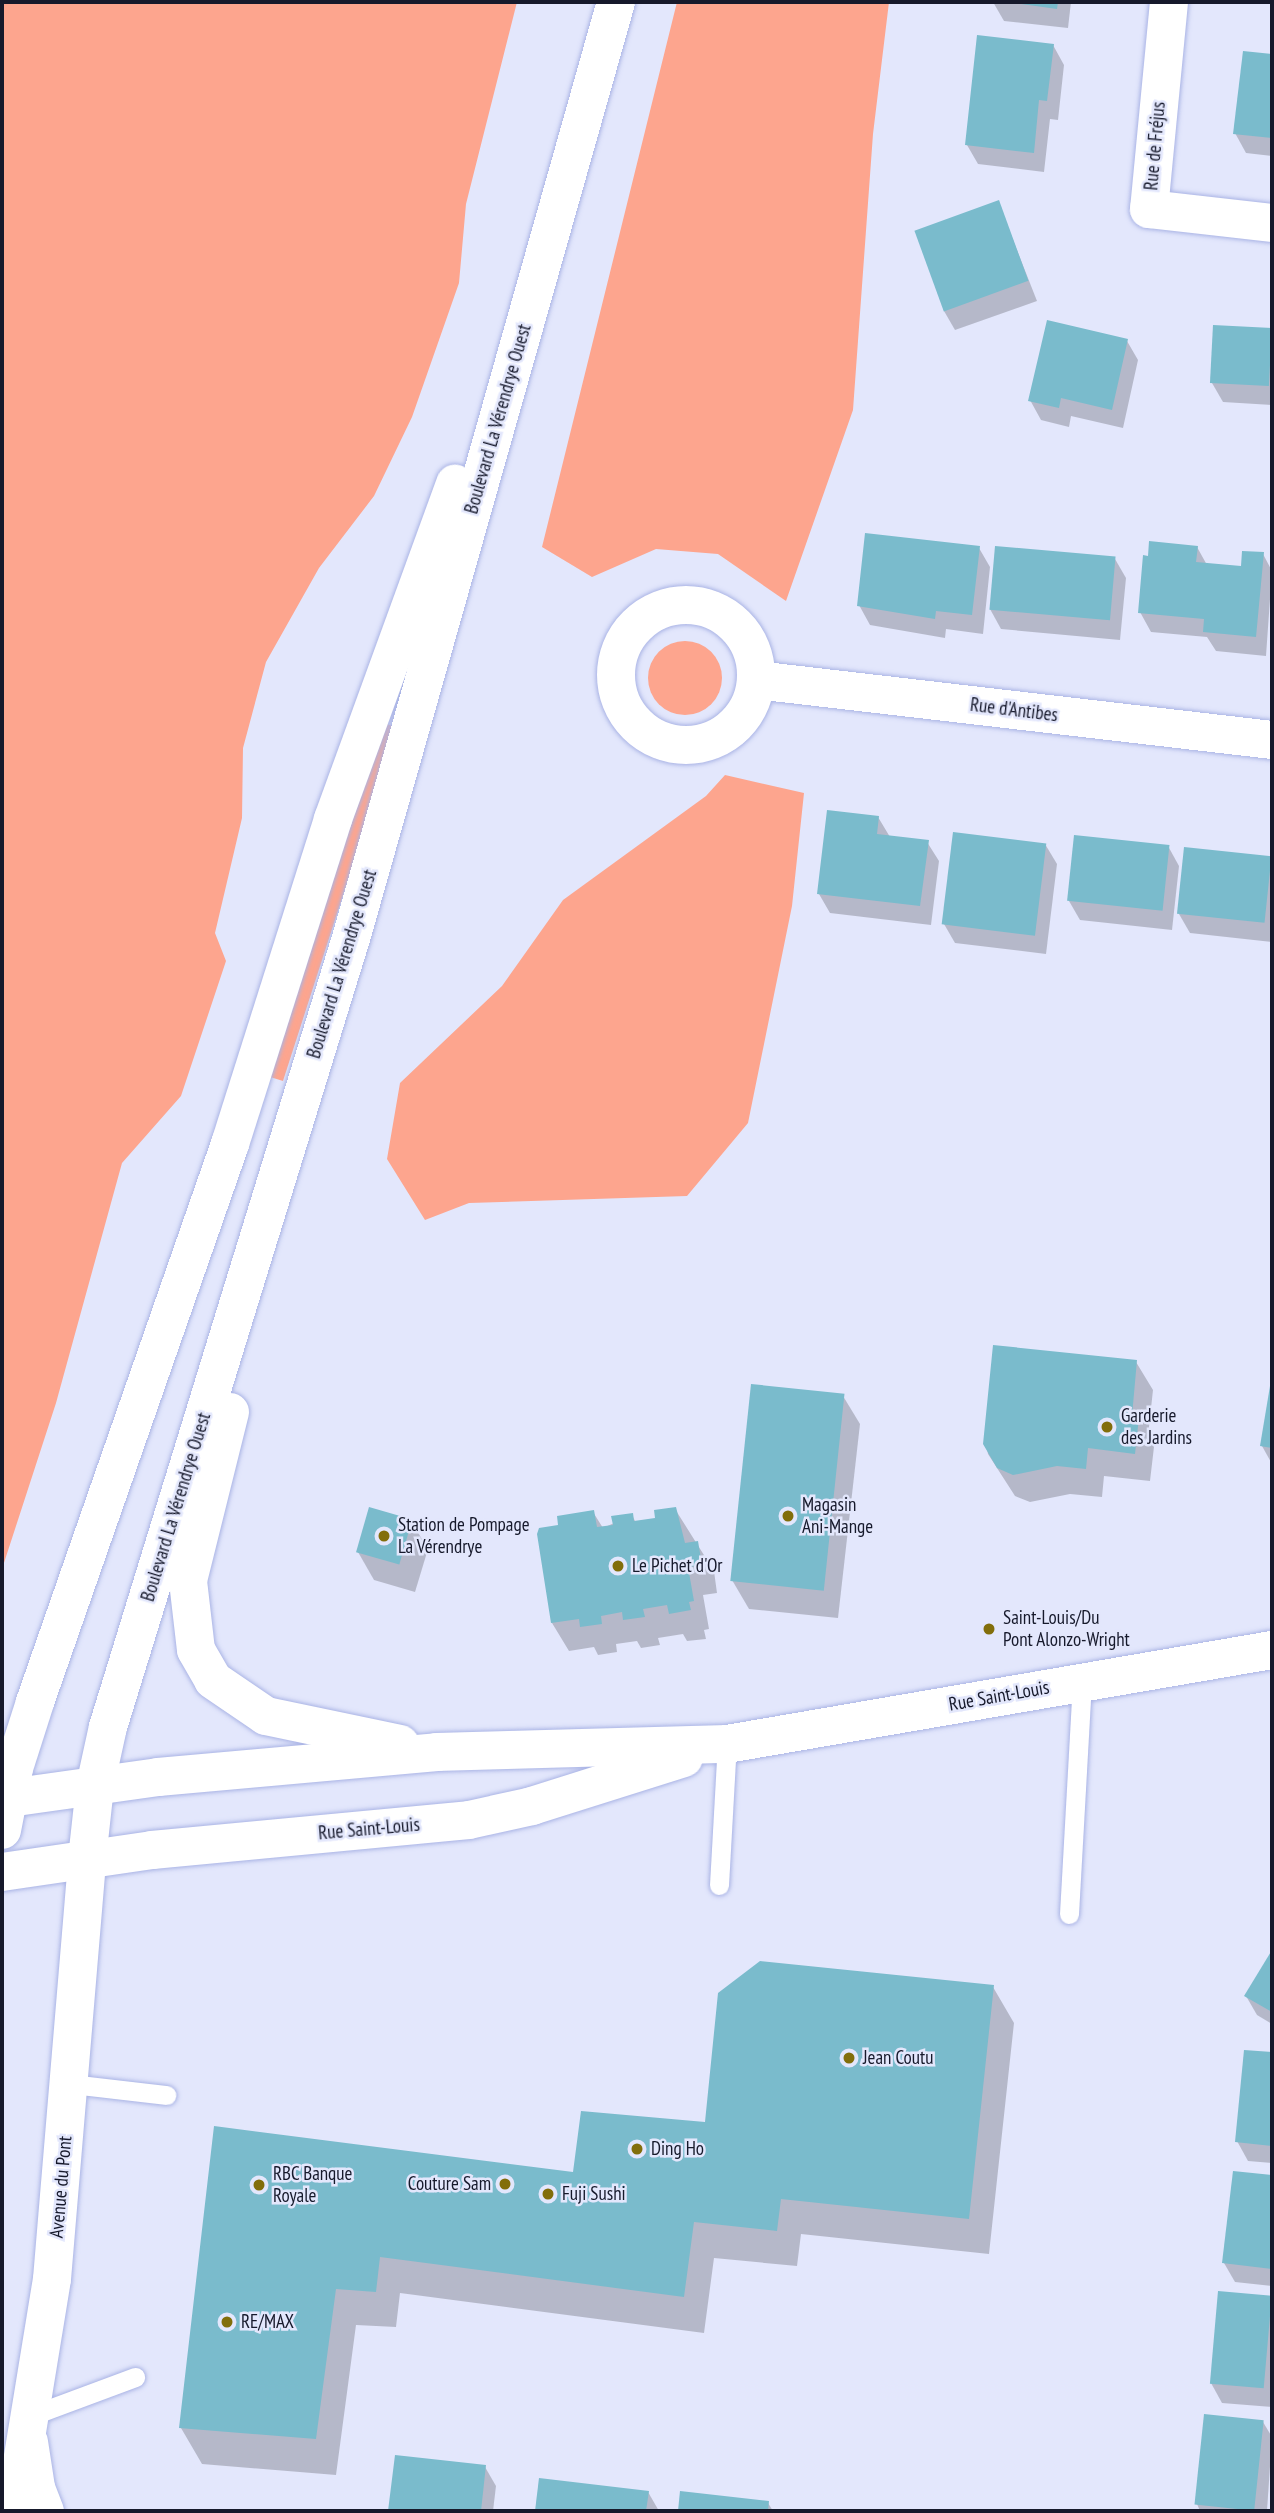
<!DOCTYPE html>
<html>
<head>
<meta charset="utf-8">
<style>
	body { margin:0 }
	#map { position:relative; width:1274px; height:2513px; overflow:hidden; background:#e3e7fc; font-family:"PT Sans Narrow",sans-serif }
	div>[style] { position:absolute }
	[style*='--x'] { left:calc(var(--x)*1px); top:calc(var(--y)*1px); width:calc(var(--w)*1px); rotate:calc(var(--a)*1deg) }
	.green>* { inset:0; background:#fda58e }
	.round { border-radius:50% }
	.shadow>* { inset:0; background:#0003 }
	.building>* { inset:0; background:#7abbcc; transform-origin:0 0 }
	.roads { filter:drop-shadow(0 0 2px #aab4e5) drop-shadow(0 0 2px #aab4e5) }
	.service>* { height:19px; margin:-9.5px; padding:0 9.5px; transform-origin:9.5px; border-radius:9.5px; background:#fff }
	.minor>* { height:38px; margin:-19px; padding:0 19px; transform-origin:19px; border-radius:19px; background:#fff }
	.minor>.ring { margin:-19px; padding:0; box-sizing:content-box; background:none; border:38px solid #fff; border-radius:50% }
	.secondary>* { height:38px; margin:-19px; padding:0 19px; transform-origin:19px; border-radius:19px; background:#fff }
	.dots>* { width:19px; height:19px; translate:-50% -50%; box-sizing:border-box; border:4px solid #e3e7fc; border-radius:50% }
	span { translate:-50% -50%; white-space:nowrap; text-align:center; line-height:1.15; -webkit-text-stroke:5px #e3e7fc; paint-order:stroke }
	.street-label { font-size:19px; color:#16192b }
	.poi-label { font-size:19px; color:#16192b }
	.left { translate:0 -50%; text-align:left }
	.right { translate:-100% -50%; text-align:right }
	.frame { position:absolute; inset:0; border:4px solid #16192b; pointer-events:none }
</style>
</head>
<body>
<div id="map">
	<div class="green">
		<i style="clip-path:polygon(2px 2px,517px 2px,466px 204px,459px 283px,412px 417px,374px 496px,319px 568px,266px 662px,243px 748px,242px 818px,215px 933px,226px 961px,181px 1096px,122px 1163px,56px 1403px,2px 1569px)"></i>
		<i style="clip-path:polygon(677px 2px,889px 2px,873px 134px,853px 410px,786px 601px,718px 554px,656px 549px,592px 577px,542px 547px)"></i>
		<i class="round" style="left:648px;top:641px;width:74px;height:74px"></i>
		<i style="clip-path:polygon(375px 719px,397px 728px,283px 1081px,267px 1076px)"></i>
		<i style="clip-path:polygon(725px 775px,804px 793px,792px 906px,748px 1123px,687px 1196px,469px 1203px,425px 1220px,387px 1159px,400px 1083px,502px 986px,563px 900px,706px 796px)"></i>
	</div>
	<div class="shadow">
		<i style="clip-path:polygon(993px 2px,1071px 2px,1068px 28px,1004px 21px)"></i>
		<i style="clip-path:polygon(1053px 45px,1064px 65px,1058px 120px,1050px 119px,1044px 172px,978px 164px,967px 145px)"></i>
		<i style="clip-path:polygon(1245px 53px,1272px 56px,1272px 156px,1246px 153px,1235px 133px)"></i>
		<i style="clip-path:polygon(998px 202px,1037px 301px,955px 330px,944px 311px)"></i>
		<i style="clip-path:polygon(1214px 327px,1272px 329px,1272px 405px,1223px 402px,1212px 383px)"></i>
		<i style="clip-path:polygon(1127px 341px,1138px 360px,1123px 428px,1071px 416px,1069px 427px,1041px 420px,1030px 400px)"></i>
		<i style="clip-path:polygon(1197px 547px,1207px 565px,1243px 568px,1263px 554px,1272px 571px,1266px 656px,1216px 651px,1207px 637px,1151px 632px,1140px 612px)"></i>
		<i style="clip-path:polygon(979px 548px,990px 567px,983px 634px,946px 629px,945px 638px,870px 625px,859px 605px)"></i>
		<i style="clip-path:polygon(1115px 559px,1126px 578px,1120px 640px,1001px 629px,990px 609px)"></i>
		<i style="clip-path:polygon(878px 817px,890px 837px,927px 842px,939px 861px,931px 925px,830px 913px,819px 894px)"></i>
		<i style="clip-path:polygon(1045px 844px,1057px 864px,1046px 954px,955px 943px,944px 924px)"></i>
		<i style="clip-path:polygon(1168px 846px,1179px 866px,1172px 930px,1080px 920px,1069px 901px)"></i>
		<i style="clip-path:polygon(1186px 849px,1272px 858px,1272px 942px,1190px 933px,1179px 914px)"></i>
		<i style="clip-path:polygon(1136px 1362px,1153px 1390px,1148px 1436px,1154px 1447px,1150px 1481px,1104px 1476px,1102px 1497px,1070px 1494px,1030px 1502px,1015px 1496px,988px 1454px,985px 1438px)"></i>
		<i style="clip-path:polygon(1272px 1382px,1272px 1464px,1262px 1446px)"></i>
		<i style="clip-path:polygon(843px 1396px,860px 1424px,838px 1618px,749px 1609px,732px 1580px)"></i>
		<i style="clip-path:polygon(675px 1509px,714px 1571px,717px 1593px,703px 1595px,709px 1629px,704px 1630px,706px 1639px,687px 1641px,683px 1634px,658px 1638px,660px 1645px,641px 1648px,637px 1641px,616px 1644px,617px 1652px,598px 1655px,594px 1647px,569px 1651px,552px 1623px,538px 1535px,593px 1512px,603px 1528px,632px 1515px,636px 1523px,657px 1519px)"></i>
		<i style="clip-path:polygon(411px 1521px,428px 1549px,415px 1592px,374px 1580px,358px 1552px)"></i>
		<i style="clip-path:polygon(1272px 1953px,1272px 2024px,1257px 2015px,1246px 1996px)"></i>
		<i style="clip-path:polygon(993px 1987px,1014px 2023px,989px 2254px,801px 2234px,797px 2266px,714px 2258px,704px 2333px,400px 2293px,396px 2327px,356px 2325px,336px 2475px,202px 2464px,181px 2428px,216px 2128px,575px 2174px,707px 2124px)"></i>
		<i style="clip-path:polygon(1246px 2052px,1272px 2054px,1272px 2163px,1248px 2161px,1237px 2141px)"></i>
		<i style="clip-path:polygon(1234px 2173px,1272px 2177px,1272px 2286px,1235px 2282px,1224px 2263px)"></i>
		<i style="clip-path:polygon(1220px 2293px,1272px 2298px,1272px 2407px,1222px 2403px,1211px 2383px)"></i>
		<i style="clip-path:polygon(1263px 2422px,1272px 2437px,1267px 2511px,1200px 2511px,1197px 2504px)"></i>
		<i style="clip-path:polygon(396px 2457px,485px 2467px,496px 2486px,493px 2511px,390px 2511px)"></i>
		<i style="clip-path:polygon(541px 2480px,648px 2492px,659px 2511px,537px 2511px)"></i>
		<i style="clip-path:polygon(682px 2493px,768px 2503px,773px 2511px,679px 2511px)"></i>
	</div>
	<div class="building">
		<i style="clip-path:polygon(1006px 2px,1058px 2px,1057px 9px)"></i>
		<i style="clip-path:polygon(977px 35px,1054px 44px,1047px 101px,1039px 100px,1034px 153px,965px 145px)"></i>
		<i style="clip-path:polygon(1243px 51px,1272px 54px,1272px 138px,1233px 134px)"></i>
		<i style="left:999px;top:200px;width:86px;height:90px;rotate:70deg"></i>
		<i style="clip-path:polygon(1047px 320px,1128px 339px,1112px 410px,1061px 398px,1059px 408px,1028px 401px)"></i>
		<i style="left:1213px;top:325px;width:59px;height:58px;rotate:3deg"></i>
		<i style="clip-path:polygon(865px 533px,980px 546px,972px 615px,936px 611px,935px 619px,857px 606px)"></i>
		<i style="clip-path:polygon(1149px 541px,1198px 546px,1196px 562px,1241px 566px,1242px 551px,1264px 552px,1256px 637px,1203px 632px,1204px 619px,1138px 613px,1143px 555px,1148px 556px)"></i>
		<i style="left:995px;top:546px;width:121px;height:64px;rotate:5deg"></i>
		<i style="clip-path:polygon(827px 810px,879px 816px,877px 834px,929px 840px,920px 906px,817px 894px)"></i>
		<i style="left:953px;top:832px;width:94px;height:93px;rotate:7deg"></i>
		<i style="left:1074px;top:835px;width:96px;height:66px;rotate:6deg"></i>
		<i style="left:1184px;top:847px;width:88px;height:67px;rotate:6deg"></i>
		<i style="clip-path:polygon(993px 1345px,1137px 1360px,1132px 1416px,1139px 1417px,1135px 1454px,1088px 1448px,1086px 1469px,1057px 1466px,1013px 1475px,997px 1468px,983px 1444px)"></i>
		<i style="clip-path:polygon(1271px 1380px,1272px 1380px,1272px 1448px,1260px 1446px)"></i>
		<i style="left:751px;top:1384px;width:94px;height:198px;rotate:6deg"></i>
		<i style="left:369px;top:1507px;width:45px;height:47px;rotate:16deg"></i>
		<i style="clip-path:polygon(676px 1507px,685px 1543px,698px 1541px,702px 1565px,688px 1567px,694px 1601px,689px 1602px,691px 1610px,669px 1614px,667px 1605px,643px 1609px,645px 1617px,623px 1620px,622px 1612px,601px 1616px,602px 1624px,580px 1627px,579px 1619px,551px 1623px,537px 1534px,539px 1528px,558px 1525px,557px 1516px,594px 1510px,597px 1527px,613px 1525px,611px 1516px,633px 1513px,634px 1521px,655px 1518px,654px 1510px)"></i>
		<i style="clip-path:polygon(1272px 1950px,1272px 2012px,1244px 1996px)"></i>
		<i style="clip-path:polygon(760px 1961px,994px 1985px,969px 2219px,781px 2199px,777px 2231px,694px 2222px,684px 2297px,380px 2257px,376px 2292px,336px 2289px,316px 2439px,179px 2428px,214px 2126px,573px 2172px,581px 2111px,705px 2122px,718px 1993px)"></i>
		<i style="clip-path:polygon(1244px 2050px,1272px 2052px,1272px 2146px,1235px 2142px)"></i>
		<i style="clip-path:polygon(1233px 2171px,1272px 2175px,1272px 2269px,1222px 2263px)"></i>
		<i style="left:1218px;top:2291px;width:54px;height:93px;rotate:5deg"></i>
		<i style="left:1204px;top:2414px;width:60px;height:91px;rotate:6deg"></i>
		<i style="clip-path:polygon(395px 2455px,486px 2465px,481px 2511px,388px 2511px)"></i>
		<i style="clip-path:polygon(539px 2478px,649px 2491px,646px 2511px,535px 2511px)"></i>
		<i style="clip-path:polygon(680px 2491px,769px 2501px,768px 2511px,678px 2511px)"></i>
	</div>
	<div class="roads">
		<div class="service">
			<i style="--x:719;--y:1885;--w:141;--a:-86.8"></i>
			<i style="--x:1069;--y:1914;--w:233;--a:-86.8"></i>
			<i style="--x:71;--y:2084;--w:96;--a:6.6"></i>
			<i style="--x:33;--y:2415;--w:109;--a:-20.4"></i>
		</div>
		<div class="minor">
			<i style="--x:1169;--y:2;--w:208;--a:95.5"></i>
			<i style="--x:1149;--y:209;--w:124;--a:6.5"></i>
			<i class="ring" style="left:616px;top:605px;width:102px;height:102px"></i>
			<i style="--x:756;--y:680;--w:519;--a:6.63"></i>
			<i style="--x:29;--y:2442;--w:47;--a:81.3"></i>
			<i style="--x:36;--y:2488;--w:25;--a:69"></i>
		</div>
		<div class="secondary">
			<i style="--x:230;--y:1412;--w:174;--a:104"></i>
			<i style="--x:188;--y:1581;--w:69;--a:83.4"></i>
			<i style="--x:196;--y:1650;--w:34;--a:60"></i>
			<i style="--x:213;--y:1680;--w:64;--a:34.2"></i>
			<i style="--x:266;--y:1716;--w:137;--a:11.8"></i>
			<i style="--x:2;--y:1799;--w:158;--a:-8"></i>
			<i style="--x:158;--y:1777;--w:280;--a:-5.1"></i>
			<i style="--x:437;--y:1752;--w:290;--a:-1.6"></i>
			<i style="--x:727;--y:1744;--w:553;--a:-9.79"></i>
			<i style="--x:2;--y:1830;--w:63;--a:-79"></i>
			<i style="--x:14;--y:1768;--w:69;--a:-72.3"></i>
			<i style="--x:35;--y:1702;--w:591;--a:-70.74"></i>
			<i style="--x:230;--y:1144;--w:341;--a:-72.4"></i>
			<i style="--x:333;--y:819;--w:357;--a:-70"></i>
			<i style="--x:2;--y:1872;--w:152;--a:-8.3"></i>
			<i style="--x:152;--y:1850;--w:318;--a:-5.4"></i>
			<i style="--x:469;--y:1820;--w:65;--a:-12.5"></i>
			<i style="--x:532;--y:1806;--w:159;--a:-17.5"></i>
			<i style="--x:14;--y:2511;--w:235;--a:-80.7"></i>
			<i style="--x:52;--y:2279;--w:421;--a:-85.2"></i>
			<i style="--x:87;--y:1859;--w:73;--a:-83.7"></i>
			<i style="--x:95;--y:1786;--w:60;--a:-77.6"></i>
			<i style="--x:108;--y:1727;--w:829;--a:-72.88"></i>
			<i style="--x:352;--y:935;--w:970;--a:-74.2"></i>
		</div>
	</div>
	<div class="dots">
		<i style="left:1107px;top:1427px;background:#826e0b"></i>
		<i style="left:788px;top:1516px;background:#826e0b"></i>
		<i style="left:384px;top:1536px;background:#826e0b"></i>
		<i style="left:618px;top:1566px;background:#826e0b"></i>
		<i style="left:989px;top:1629px;background:#826e0b"></i>
		<i style="left:849px;top:2058px;background:#826e0b"></i>
		<i style="left:637px;top:2149px;background:#826e0b"></i>
		<i style="left:505px;top:2184px;background:#826e0b"></i>
		<i style="left:259px;top:2185px;background:#826e0b"></i>
		<i style="left:548px;top:2194px;background:#826e0b"></i>
		<i style="left:227px;top:2322px;background:#826e0b"></i>
	</div>
	<div class="street-label">
		<span style="left:1155px;top:146px;rotate:-85deg">Rue de Fréjus</span>
		<span style="left:498px;top:419px;rotate:-74deg">Boulevard La Vérendrye Ouest</span>
		<span style="left:1014px;top:710px;rotate:7deg">Rue d'Antibes</span>
		<span style="left:342px;top:964px;rotate:-73deg">Boulevard La Vérendrye Ouest</span>
		<span style="left:176px;top:1507px;rotate:-73deg">Boulevard La Vérendrye Ouest</span>
		<span style="left:999px;top:1696px;rotate:-10deg">Rue Saint-Louis</span>
		<span style="left:369px;top:1829px;rotate:-5deg">Rue Saint-Louis</span>
		<span style="left:61px;top:2187px;rotate:-85deg">Avenue du Pont</span>
	</div>
	<div class="poi-label">
		<span class="left" style="left:1121px;top:1427px">Garderie<br>des Jardins</span>
		<span class="left" style="left:802px;top:1516px">Magasin<br>Ani-Mange</span>
		<span class="left" style="left:398px;top:1536px">Station de Pompage<br>La Vérendrye</span>
		<span class="left" style="left:632px;top:1566px">Le Pichet d'Or</span>
		<span class="left" style="left:1003px;top:1629px">Saint-Louis/Du<br>Pont Alonzo-Wright</span>
		<span class="left" style="left:863px;top:2058px">Jean Coutu</span>
		<span class="left" style="left:651px;top:2149px">Ding Ho</span>
		<span class="left" style="left:273px;top:2185px">RBC Banque<br>Royale</span>
		<span class="right" style="left:491px;top:2184px">Couture Sam</span>
		<span class="left" style="left:562px;top:2194px">Fuji Sushi</span>
		<span class="left" style="left:241px;top:2322px">RE/MAX</span>
	</div>
	<div class="frame"></div>
</div>
</body>
</html>
